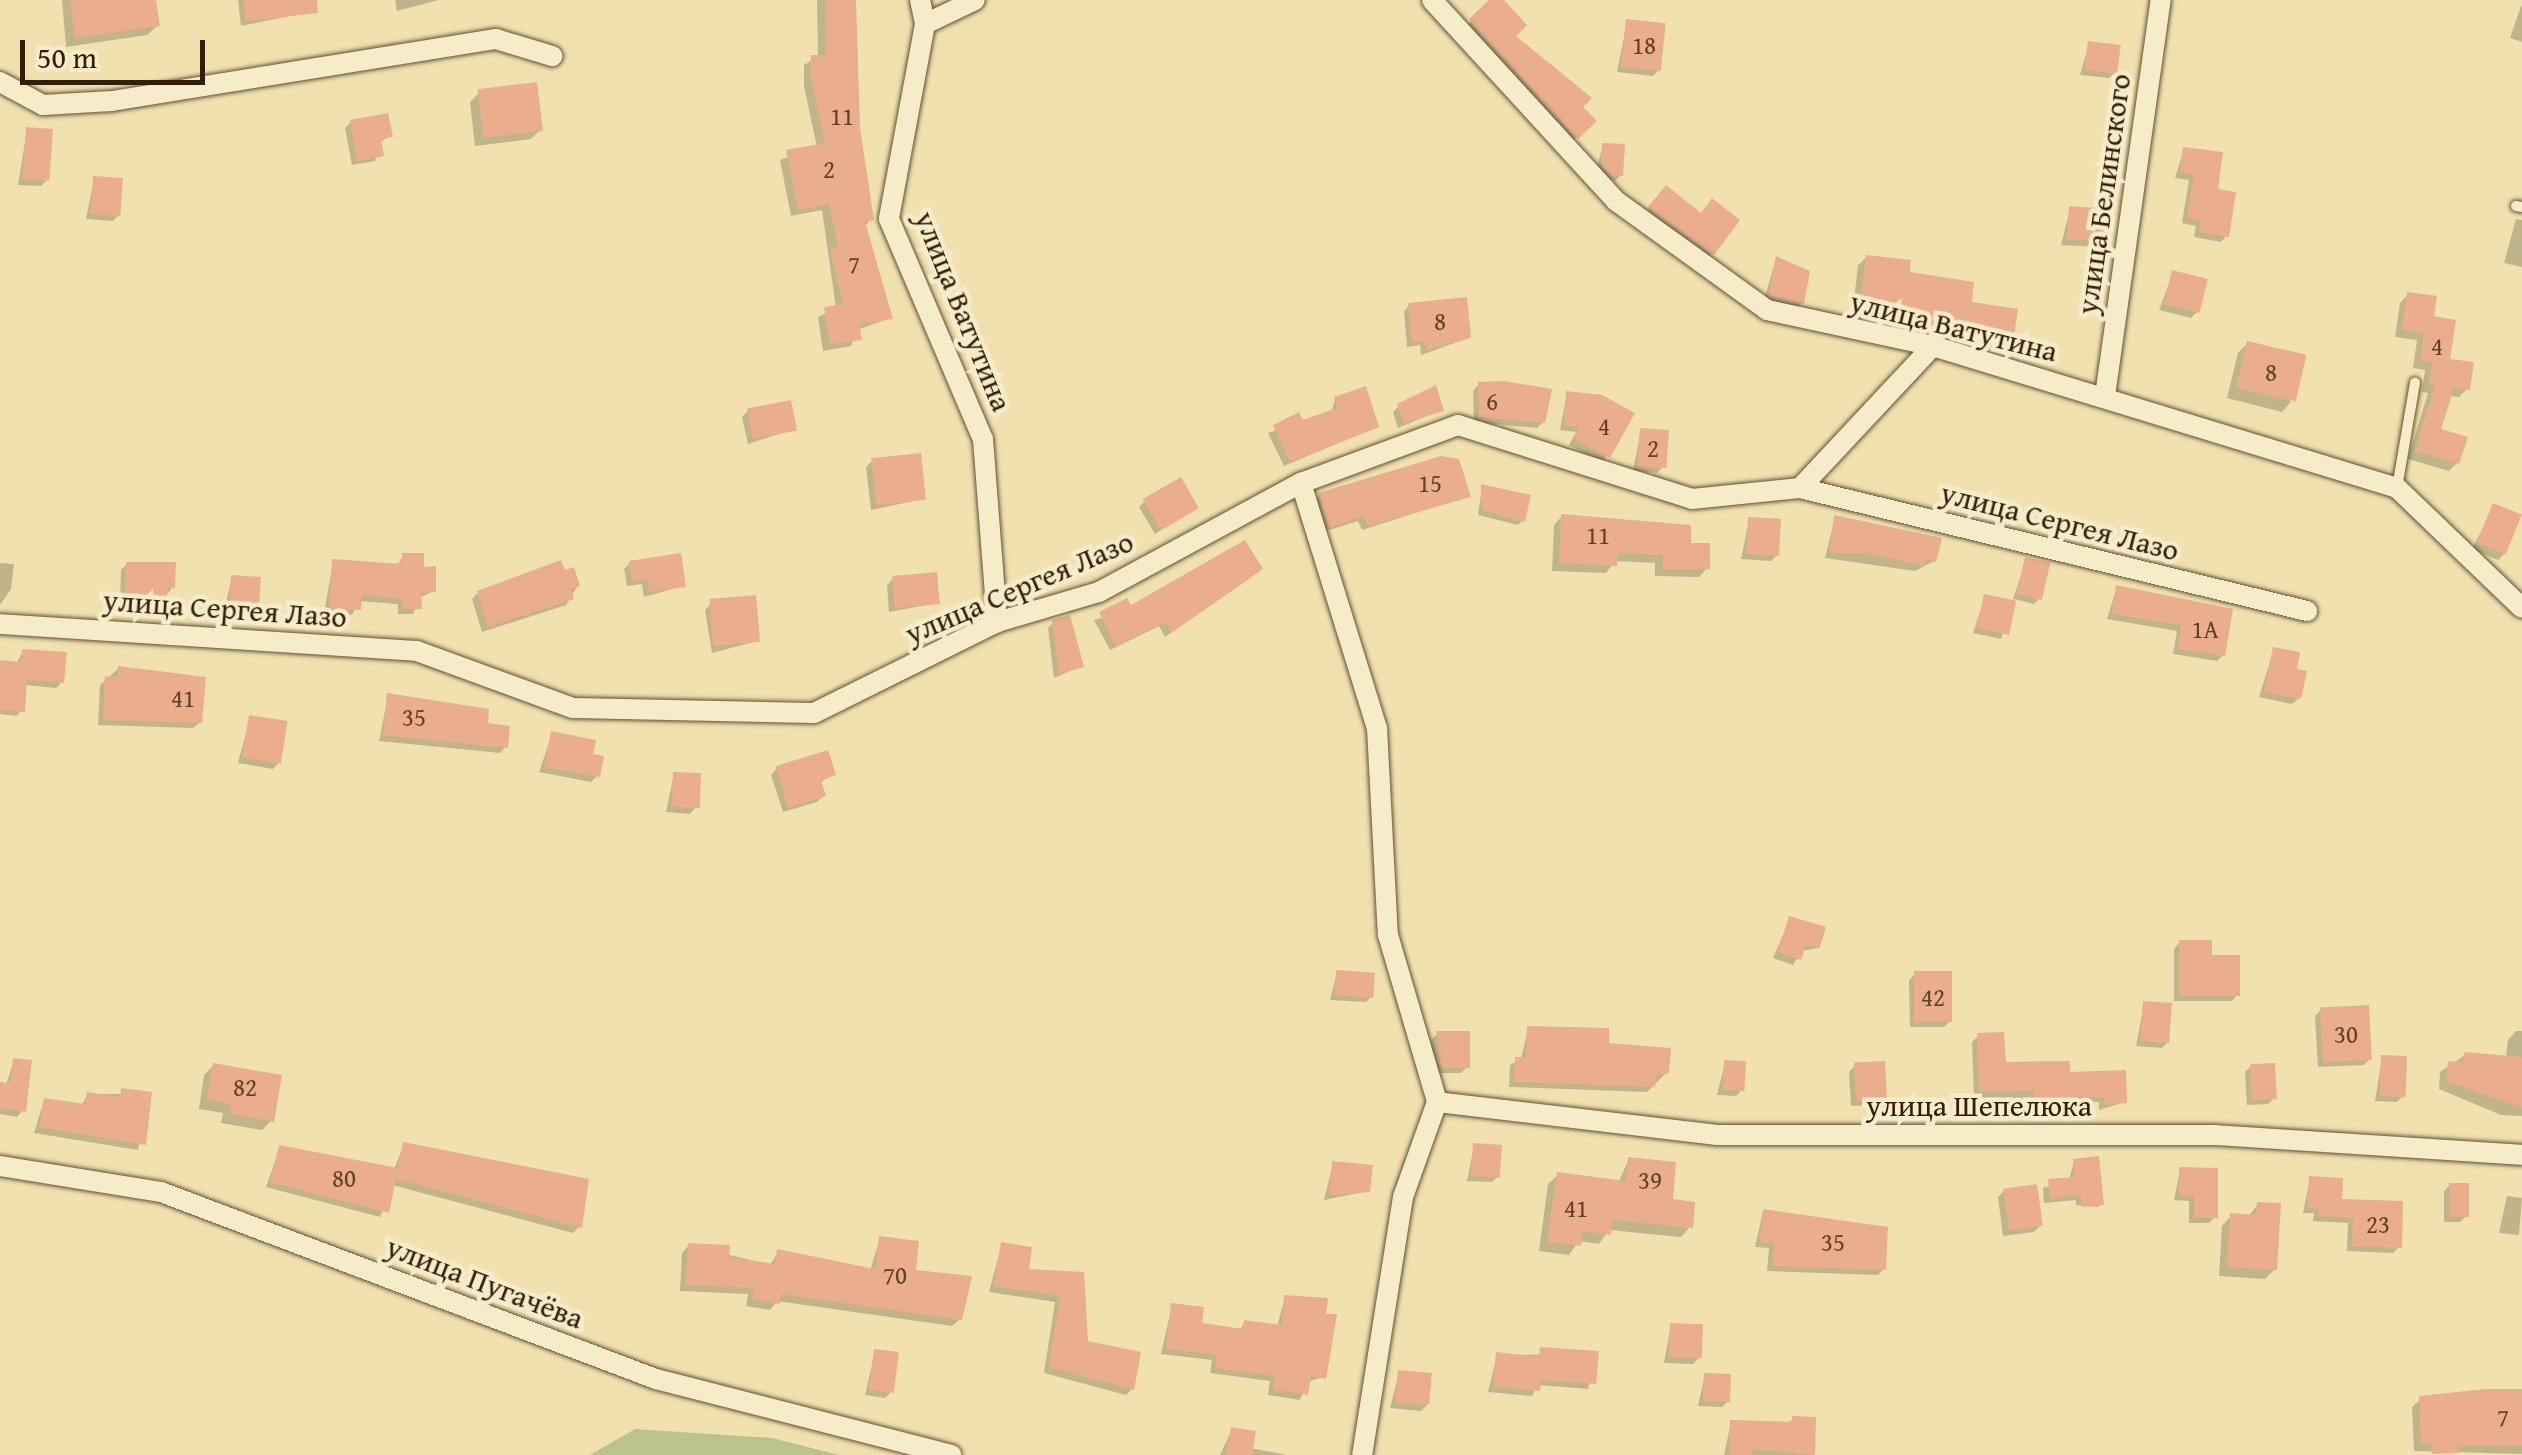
<!DOCTYPE html>
<html>
<head>
<meta charset="utf-8">
<style>
	body { margin:0 }
	#map { position:relative; width:2522px; height:1455px; overflow:hidden; background:#f1e1ae; font-family:"Gentium Book Plus",serif }
	div>[style] { position:absolute }
	[style*='--x'] { left:calc(var(--x)*1px); top:calc(var(--y)*1px); width:calc(var(--w)*1px); rotate:calc(var(--a)*1deg) }
	.green>* { inset:0; background:#bac38a }
	.shadow>* { inset:0; background:#0003 }
	.building>* { inset:0; background:#eaae8c; transform-origin:0 0 }
	.roads { filter:drop-shadow(0 0 2px #624f33) drop-shadow(0 0 2px #624f33) }
	.service>* { height:10px; margin:-5px; padding:0 5px; transform-origin:5px; border-radius:5px; background:#f6ecca }
	.minor>* { height:20px; margin:-10px; padding:0 10px; transform-origin:10px; border-radius:10px; background:#f6ecca }
	span { translate:-50% -50%; white-space:nowrap; text-align:center; line-height:1.15; -webkit-text-stroke:9px #f6ecca; paint-order:stroke }
	.number-label { font-size:25px; color:#60422a }
	.number-label span { -webkit-text-stroke-width:0 }
	.street-label { font-size:30px; color:#321e0a }
	.scale { position:absolute; left:20px; top:40px; width:185px; height:45px; box-sizing:border-box; border:5px solid #321e0a; border-top:0; padding-left:12px; font-size:30px; line-height:35px; white-space:nowrap; color:#321e0a; -webkit-text-stroke:8px #f6ecca; paint-order:stroke }
</style>
</head>
<body>
<div id="map">
	<div class="green">
		<i style="clip-path:polygon(635px 1429px,772px 1438px,839px 1455px,590px 1455px)"></i>
	</div>
	<div class="shadow">
		<i style="clip-path:polygon(154px 0,157px 26px,147px 35px,66px 47px,62px 0)"></i>
		<i style="clip-path:polygon(238px 0,294px 0,295px 15px,241px 26px)"></i>
		<i style="clip-path:polygon(395px 0,439px 0,397px 11px)"></i>
		<i style="clip-path:polygon(817px 0,854px 0,858px 129px,871px 219px,864px 227px,890px 318px,857px 330px,851px 346px,823px 351px,818px 317px,836px 308px,822px 210px,791px 216px,780px 160px,817px 147px,804px 86px,804px 65px,818px 57px)"></i>
		<i style="clip-path:polygon(1493px 0,1500px 0,1512px 36px,1589px 98px,1580px 107px,1593px 121px,1571px 143px,1465px 27px)"></i>
		<i style="clip-path:polygon(2521px 6px,2522px 6px,2522px 42px,2510px 38px)"></i>
		<i style="clip-path:polygon(1627px 22px,1659px 70px,1653px 76px,1617px 72px)"></i>
		<i style="clip-path:polygon(2089px 44px,2115px 72px,2109px 78px,2080px 75px)"></i>
		<i style="clip-path:polygon(480px 92px,540px 130px,531px 139px,475px 146px,470px 102px)"></i>
		<i style="clip-path:polygon(351px 122px,390px 136px,379px 143px,375px 161px,352px 165px,345px 128px)"></i>
		<i style="clip-path:polygon(27px 130px,47px 180px,41px 186px,18px 185px)"></i>
		<i style="clip-path:polygon(1603px 145px,1621px 175px,1615px 181px,1596px 171px)"></i>
		<i style="clip-path:polygon(2184px 149px,2215px 191px,2227px 235px,2221px 242px,2194px 237px,2196px 226px,2182px 223px,2189px 180px,2175px 178px)"></i>
		<i style="clip-path:polygon(94px 179px,119px 215px,113px 221px,86px 219px)"></i>
		<i style="clip-path:polygon(1660px 194px,1712px 253px,1706px 259px,1644px 214px)"></i>
		<i style="clip-path:polygon(2070px 209px,2104px 241px,2098px 247px,2061px 245px)"></i>
		<i style="clip-path:polygon(2516px 219px,2522px 220px,2522px 267px,2504px 263px)"></i>
		<i style="clip-path:polygon(1867px 257px,1969px 304px,2011px 340px,2003px 349px,1922px 338px,1924px 326px,1852px 318px,1858px 265px)"></i>
		<i style="clip-path:polygon(1776px 259px,1802px 303px,1796px 309px,1764px 300px)"></i>
		<i style="clip-path:polygon(2173px 273px,2197px 312px,2191px 318px,2159px 310px)"></i>
		<i style="clip-path:polygon(2408px 295px,2431px 319px,2447px 361px,2467px 389px,2459px 397px,2448px 396px,2438px 431px,2457px 463px,2449px 471px,2408px 459px,2428px 393px,2422px 392px,2425px 370px,2413px 368px,2417px 340px,2395px 337px,2400px 303px)"></i>
		<i style="clip-path:polygon(1410px 305px,1468px 338px,1421px 355px,1420px 345px,1407px 347px,1404px 311px)"></i>
		<i style="clip-path:polygon(2248px 343px,2291px 402px,2282px 412px,2227px 398px,2238px 353px)"></i>
		<i style="clip-path:polygon(1478px 385px,1543px 422px,1537px 428px,1474px 422px,1473px 391px)"></i>
		<i style="clip-path:polygon(1567px 393px,1631px 414px,1602px 463px,1569px 445px,1576px 432px,1560px 430px)"></i>
		<i style="clip-path:polygon(1335px 400px,1376px 427px,1284px 466px,1268px 433px,1331px 413px)"></i>
		<i style="clip-path:polygon(1399px 406px,1441px 410px,1398px 428px,1393px 412px)"></i>
		<i style="clip-path:polygon(748px 411px,794px 429px,748px 444px,742px 417px)"></i>
		<i style="clip-path:polygon(1641px 430px,1663px 467px,1657px 473px,1633px 471px)"></i>
		<i style="clip-path:polygon(872px 461px,923px 499px,871px 510px,866px 467px)"></i>
		<i style="clip-path:polygon(1482px 487px,1523px 520px,1518px 525px,1478px 515px)"></i>
		<i style="clip-path:polygon(1320px 495px,1468px 496px,1362px 530px,1358px 521px,1323px 532px,1314px 501px)"></i>
		<i style="clip-path:polygon(1145px 501px,1196px 508px,1155px 534px,1139px 507px)"></i>
		<i style="clip-path:polygon(2494px 506px,2504px 554px,2498px 560px,2472px 549px)"></i>
		<i style="clip-path:polygon(1562px 516px,1688px 545px,1707px 568px,1699px 577px,1655px 576px,1655px 563px,1615px 561px,1606px 573px,1552px 571px,1554px 525px)"></i>
		<i style="clip-path:polygon(1835px 518px,1934px 561px,1915px 571px,1825px 558px)"></i>
		<i style="clip-path:polygon(1749px 520px,1777px 555px,1771px 561px,1741px 559px)"></i>
		<i style="clip-path:polygon(403px 556px,434px 591px,419px 598px,413px 614px,398px 614px,398px 604px,359px 601px,352px 615px,324px 613px,333px 562px,397px 566px)"></i>
		<i style="clip-path:polygon(2026px 559px,2041px 597px,2034px 604px,2014px 599px,2001px 639px,1973px 633px,1985px 597px,2012px 603px)"></i>
		<i style="clip-path:polygon(0 563px,14px 564px,11px 589px,0 605px)"></i>
		<i style="clip-path:polygon(630px 563px,683px 586px,644px 597px,642px 584px,627px 586px,624px 569px)"></i>
		<i style="clip-path:polygon(127px 564px,173px 587px,158px 604px,120px 604px,121px 570px)"></i>
		<i style="clip-path:polygon(563px 573px,578px 585px,566px 605px,482px 632px,472px 599px,478px 593px)"></i>
		<i style="clip-path:polygon(1254px 575px,1165px 637px,1159px 626px,1110px 650px,1094px 620px)"></i>
		<i style="clip-path:polygon(232px 577px,256px 606px,250px 612px,224px 610px)"></i>
		<i style="clip-path:polygon(893px 579px,937px 603px,889px 612px,887px 585px)"></i>
		<i style="clip-path:polygon(2117px 587px,2230px 611px,2223px 655px,2217px 661px,2173px 654px,2177px 631px,2107px 619px)"></i>
		<i style="clip-path:polygon(711px 604px,757px 641px,712px 653px,705px 610px)"></i>
		<i style="clip-path:polygon(1054px 622px,1081px 666px,1054px 678px,1048px 628px)"></i>
		<i style="clip-path:polygon(2274px 649px,2299px 698px,2292px 704px,2259px 697px)"></i>
		<i style="clip-path:polygon(23px 651px,62px 682px,56px 688px,24px 685px,22px 710px,16px 716px,0 714px,0 663px,16px 664px)"></i>
		<i style="clip-path:polygon(119px 668px,200px 722px,193px 728px,98px 725px,100px 685px)"></i>
		<i style="clip-path:polygon(388px 696px,485px 725px,506px 746px,500px 753px,379px 741px)"></i>
		<i style="clip-path:polygon(250px 718px,279px 762px,273px 769px,238px 763px)"></i>
		<i style="clip-path:polygon(552px 734px,590px 756px,597px 776px,591px 782px,539px 772px)"></i>
		<i style="clip-path:polygon(777px 768px,834px 774px,819px 783px,823px 796px,817px 802px,783px 812px,771px 775px)"></i>
		<i style="clip-path:polygon(674px 774px,696px 807px,690px 814px,666px 812px)"></i>
		<i style="clip-path:polygon(1790px 919px,1817px 948px,1802px 951px,1793px 965px,1773px 958px)"></i>
		<i style="clip-path:polygon(2180px 942px,2210px 957px,2238px 994px,2232px 1001px,2174px 1001px,2174px 949px)"></i>
		<i style="clip-path:polygon(1337px 973px,1372px 996px,1366px 1002px,1330px 1000px)"></i>
		<i style="clip-path:polygon(1915px 974px,1950px 1021px,1944px 1027px,1910px 1027px,1909px 980px)"></i>
		<i style="clip-path:polygon(2144px 1004px,2168px 1042px,2162px 1048px,2136px 1046px)"></i>
		<i style="clip-path:polygon(2321px 1010px,2370px 1059px,2364px 1065px,2318px 1067px,2315px 1016px)"></i>
		<i style="clip-path:polygon(1528px 1029px,1606px 1046px,1667px 1072px,1647px 1092px,1509px 1087px,1510px 1065px,1521px 1059px)"></i>
		<i style="clip-path:polygon(2516px 1031px,2522px 1031px,2522px 1116px,2501px 1115px,2439px 1089px,2440px 1072px,2465px 1055px,2506px 1058px,2508px 1040px)"></i>
		<i style="clip-path:polygon(1437px 1034px,1467px 1067px,1461px 1073px,1436px 1073px,1431px 1040px)"></i>
		<i style="clip-path:polygon(1978px 1036px,2004px 1064px,2067px 1075px,2125px 1102px,2099px 1110px,2099px 1102px,1974px 1097px,1972px 1042px)"></i>
		<i style="clip-path:polygon(2382px 1058px,2403px 1096px,2397px 1102px,2375px 1101px)"></i>
		<i style="clip-path:polygon(14px 1060px,23px 1110px,17px 1117px,0 1114px,0 1084px,6px 1085px)"></i>
		<i style="clip-path:polygon(1725px 1063px,1742px 1090px,1736px 1096px,1717px 1095px)"></i>
		<i style="clip-path:polygon(214px 1065px,272px 1120px,262px 1130px,221px 1123px,223px 1113px,199px 1109px,204px 1075px)"></i>
		<i style="clip-path:polygon(1855px 1066px,1884px 1099px,1878px 1105px,1851px 1106px,1849px 1072px)"></i>
		<i style="clip-path:polygon(2251px 1066px,2274px 1098px,2268px 1104px,2247px 1105px,2245px 1072px)"></i>
		<i style="clip-path:polygon(88px 1094px,149px 1094px,138px 1150px,34px 1133px,44px 1100px,81px 1106px)"></i>
		<i style="clip-path:polygon(404px 1145px,579px 1227px,573px 1233px,392px 1185px,380px 1217px,266px 1187px,280px 1147px,394px 1169px)"></i>
		<i style="clip-path:polygon(1474px 1146px,1498px 1176px,1492px 1182px,1467px 1181px)"></i>
		<i style="clip-path:polygon(1629px 1159px,1690px 1227px,1681px 1237px,1609px 1230px,1599px 1244px,1579px 1241px,1569px 1255px,1539px 1251px,1548px 1184px,1558px 1175px,1618px 1183px)"></i>
		<i style="clip-path:polygon(2074px 1161px,2101px 1204px,2098px 1207px,2076px 1205px,2076px 1200px,2044px 1203px,2043px 1188px,2069px 1180px)"></i>
		<i style="clip-path:polygon(1333px 1164px,1368px 1191px,1324px 1200px)"></i>
		<i style="clip-path:polygon(2180px 1170px,2215px 1217px,2209px 1223px,2189px 1223px,2189px 1201px,2174px 1200px)"></i>
		<i style="clip-path:polygon(2310px 1178px,2339px 1201px,2399px 1247px,2393px 1253px,2347px 1251px,2348px 1223px,2313px 1221px,2314px 1213px,2303px 1213px)"></i>
		<i style="clip-path:polygon(2450px 1185px,2466px 1216px,2460px 1222px,2444px 1222px,2444px 1191px)"></i>
		<i style="clip-path:polygon(2004px 1191px,2040px 1226px,2034px 1232px,2003px 1236px,1998px 1197px)"></i>
		<i style="clip-path:polygon(2507px 1196px,2522px 1198px,2519px 1235px,2499px 1233px)"></i>
		<i style="clip-path:polygon(2258px 1204px,2275px 1269px,2265px 1279px,2219px 1276px,2222px 1226px,2231px 1216px,2248px 1217px)"></i>
		<i style="clip-path:polygon(1763px 1211px,1884px 1269px,1878px 1275px,1767px 1271px,1769px 1248px,1755px 1247px)"></i>
		<i style="clip-path:polygon(880px 1238px,960px 1319px,952px 1326px,777px 1301px,770px 1310px,746px 1306px,748px 1294px,680px 1291px,682px 1253px,689px 1245px,770px 1265px,778px 1252px,870px 1271px)"></i>
		<i style="clip-path:polygon(1002px 1244px,1026px 1272px,1081px 1274px,1088px 1346px,1132px 1389px,1126px 1395px,1044px 1373px,1055px 1302px,989px 1292px)"></i>
		<i style="clip-path:polygon(1285px 1297px,1323px 1377px,1307px 1382px,1300px 1400px,1268px 1395px,1270px 1381px,1210px 1373px,1212px 1360px,1161px 1354px,1172px 1306px,1199px 1325px,1239px 1331px,1245px 1322px,1277px 1327px)"></i>
		<i style="clip-path:polygon(1671px 1325px,1699px 1358px,1693px 1364px,1664px 1363px)"></i>
		<i style="clip-path:polygon(875px 1352px,891px 1392px,885px 1398px,865px 1395px)"></i>
		<i style="clip-path:polygon(1596px 1354px,1588px 1389px,1538px 1385px,1532px 1396px,1488px 1392px,1497px 1355px)"></i>
		<i style="clip-path:polygon(1399px 1373px,1427px 1405px,1421px 1411px,1390px 1408px)"></i>
		<i style="clip-path:polygon(1705px 1375px,1728px 1401px,1722px 1407px,1698px 1406px)"></i>
		<i style="clip-path:polygon(2522px 1393px,2522px 1454px,2414px 1451px,2412px 1407px,2421px 1399px)"></i>
		<i style="clip-path:polygon(1793px 1419px,1813px 1419px,1812px 1455px,1724px 1455px,1731px 1422px,1787px 1424px)"></i>
		<i style="clip-path:polygon(1232px 1429px,1250px 1448px,1287px 1455px,1220px 1455px)"></i>
	</div>
	<div class="building">
		<i style="clip-path:polygon(70px 0,156px 0,160px 26px,75px 38px)"></i>
		<i style="clip-path:polygon(244px 0,317px 0,318px 13px,246px 21px)"></i>
		<i style="clip-path:polygon(825px 0,856px 0,860px 128px,874px 220px,865px 222px,893px 319px,859px 324px,862px 340px,830px 344px,824px 307px,843px 304px,830px 249px,838px 247px,829px 204px,798px 210px,786px 150px,825px 143px,811px 77px,811px 55px,825px 55px)"></i>
		<i style="clip-path:polygon(1489px 0,1504px 0,1527px 25px,1516px 36px,1592px 98px,1583px 107px,1597px 121px,1578px 139px,1469px 19px)"></i>
		<i style="left:1626px;top:19px;width:40px;height:48px;rotate:6deg"></i>
		<i style="left:2088px;top:41px;width:33px;height:29px;rotate:7deg"></i>
		<i style="left:537px;top:82px;width:49px;height:60px;rotate:83deg"></i>
		<i style="clip-path:polygon(388px 113px,393px 137px,381px 139px,384px 156px,357px 161px,350px 120px)"></i>
		<i style="left:26px;top:127px;width:27px;height:52px;rotate:4deg"></i>
		<i style="clip-path:polygon(1602px 143px,1625px 144px,1623px 176px,1611px 176px,1601px 164px)"></i>
		<i style="clip-path:polygon(2183px 147px,2223px 152px,2218px 189px,2236px 192px,2229px 237px,2199px 232px,2201px 220px,2187px 218px,2194px 174px,2180px 172px)"></i>
		<i style="left:93px;top:176px;width:30px;height:38px;rotate:4deg"></i>
		<i style="clip-path:polygon(1666px 185px,1701px 213px,1712px 198px,1740px 220px,1714px 255px,1648px 207px)"></i>
		<i style="left:2069px;top:206px;width:40px;height:33px;rotate:4deg"></i>
		<i style="clip-path:polygon(1866px 255px,1911px 260px,1910px 272px,1974px 282px,1972px 302px,2018px 309px,2013px 342px,1929px 331px,1930px 319px,1859px 311px)"></i>
		<i style="clip-path:polygon(1776px 256px,1810px 271px,1804px 304px,1769px 295px)"></i>
		<i style="left:2172px;top:270px;width:37px;height:35px;rotate:14deg"></i>
		<i style="clip-path:polygon(2407px 292px,2437px 296px,2434px 316px,2456px 320px,2450px 359px,2474px 362px,2470px 390px,2454px 388px,2441px 429px,2468px 437px,2459px 464px,2415px 451px,2435px 385px,2429px 384px,2432px 362px,2420px 361px,2424px 333px,2402px 330px)"></i>
		<i style="clip-path:polygon(1467px 297px,1471px 338px,1426px 350px,1425px 341px,1412px 342px,1408px 303px)"></i>
		<i style="left:2247px;top:341px;width:61px;height:48px;rotate:13deg"></i>
		<i style="clip-path:polygon(1504px 381px,1552px 389px,1545px 423px,1479px 417px,1478px 382px)"></i>
		<i style="clip-path:polygon(1436px 385px,1444px 411px,1404px 423px,1397px 404px)"></i>
		<i style="clip-path:polygon(1366px 386px,1379px 427px,1290px 462px,1273px 425px,1299px 412px,1303px 420px,1337px 408px,1334px 397px)"></i>
		<i style="clip-path:polygon(1566px 391px,1602px 395px,1635px 413px,1610px 458px,1573px 438px,1580px 427px,1564px 425px)"></i>
		<i style="left:791px;top:400px;width:31px;height:45px;rotate:79deg"></i>
		<i style="left:1640px;top:428px;width:29px;height:38px;rotate:4deg"></i>
		<i style="left:921px;top:453px;width:47px;height:50px;rotate:84deg"></i>
		<i style="clip-path:polygon(1441px 456px,1459px 459px,1471px 497px,1368px 526px,1364px 516px,1329px 528px,1318px 493px)"></i>
		<i style="left:1181px;top:477px;width:36px;height:44px;rotate:60deg"></i>
		<i style="clip-path:polygon(1481px 484px,1531px 495px,1525px 522px,1482px 510px)"></i>
		<i style="left:2493px;top:503px;width:31px;height:43px;rotate:22deg"></i>
		<i style="clip-path:polygon(1561px 514px,1691px 525px,1691px 543px,1710px 543px,1710px 569px,1662px 569px,1663px 555px,1618px 553px,1617px 566px,1559px 563px)"></i>
		<i style="clip-path:polygon(1834px 515px,1942px 538px,1936px 562px,1925px 559px,1923px 566px,1867px 553px,1829px 553px)"></i>
		<i style="left:1748px;top:517px;width:33px;height:37px;rotate:3deg"></i>
		<i style="clip-path:polygon(1245px 540px,1263px 569px,1171px 633px,1166px 622px,1116px 646px,1099px 612px,1127px 598px,1131px 605px)"></i>
		<i style="clip-path:polygon(402px 553px,424px 553px,424px 567px,436px 566px,436px 592px,421px 593px,422px 609px,403px 609px,403px 599px,362px 595px,361px 610px,329px 608px,332px 559px,402px 564px)"></i>
		<i style="clip-path:polygon(681px 553px,686px 587px,649px 592px,647px 579px,632px 581px,629px 561px)"></i>
		<i style="left:2025px;top:557px;width:26px;height:38px;rotate:13deg"></i>
		<i style="clip-path:polygon(561px 560px,565px 570px,574px 567px,580px 586px,571px 589px,574px 599px,488px 627px,477px 591px)"></i>
		<i style="clip-path:polygon(126px 562px,176px 562px,175px 588px,167px 588px,167px 599px,125px 599px)"></i>
		<i style="left:937px;top:572px;width:32px;height:45px;rotate:85deg"></i>
		<i style="left:231px;top:575px;width:30px;height:29px;rotate:4deg"></i>
		<i style="clip-path:polygon(2116px 585px,2233px 609px,2225px 656px,2178px 649px,2181px 625px,2112px 614px)"></i>
		<i style="left:1984px;top:594px;width:33px;height:35px;rotate:12deg"></i>
		<i style="left:756px;top:595px;width:47px;height:47px;rotate:85deg"></i>
		<i style="clip-path:polygon(1070px 615px,1084px 667px,1059px 674px,1052px 620px)"></i>
		<i style="clip-path:polygon(2273px 647px,2300px 652px,2297px 669px,2307px 671px,2301px 699px,2264px 692px)"></i>
		<i style="clip-path:polygon(22px 649px,67px 652px,64px 683px,27px 680px,25px 712px,0 710px,0 660px,21px 662px)"></i>
		<i style="clip-path:polygon(118px 666px,206px 677px,202px 723px,103px 720px,105px 676px,117px 677px)"></i>
		<i style="clip-path:polygon(387px 693px,489px 709px,488px 723px,510px 726px,508px 748px,383px 735px)"></i>
		<i style="left:249px;top:715px;width:39px;height:43px;rotate:9deg"></i>
		<i style="clip-path:polygon(551px 731px,596px 740px,593px 754px,604px 756px,600px 777px,544px 767px)"></i>
		<i style="clip-path:polygon(828px 750px,836px 775px,821px 780px,826px 796px,788px 808px,776px 766px)"></i>
		<i style="left:673px;top:772px;width:28px;height:35px;rotate:2deg"></i>
		<i style="clip-path:polygon(1789px 916px,1826px 927px,1819px 949px,1806px 945px,1801px 960px,1778px 952px)"></i>
		<i style="clip-path:polygon(2179px 940px,2212px 940px,2212px 955px,2240px 955px,2240px 996px,2179px 996px)"></i>
		<i style="left:1336px;top:970px;width:39px;height:25px;rotate:4deg"></i>
		<i style="left:1914px;top:971px;width:38px;height:51px"></i>
		<i style="left:2143px;top:1001px;width:29px;height:40px;rotate:4deg"></i>
		<i style="left:2369px;top:1005px;width:55px;height:49px;rotate:87deg"></i>
		<i style="clip-path:polygon(1527px 1026px,1609px 1028px,1609px 1043px,1671px 1048px,1669px 1073px,1656px 1076px,1655px 1087px,1514px 1082px,1515px 1057px,1526px 1057px)"></i>
		<i style="clip-path:polygon(1436px 1031px,1470px 1031px,1470px 1068px,1441px 1068px)"></i>
		<i style="clip-path:polygon(2004px 1032px,2006px 1062px,2070px 1061px,2070px 1072px,2126px 1070px,2127px 1103px,2105px 1105px,2104px 1097px,2034px 1097px,2034px 1090px,1979px 1092px,1977px 1033px)"></i>
		<i style="clip-path:polygon(2464px 1052px,2522px 1057px,2522px 1108px,2446px 1081px,2448px 1061px,2463px 1063px)"></i>
		<i style="left:2381px;top:1055px;width:26px;height:41px;rotate:2deg"></i>
		<i style="clip-path:polygon(13px 1058px,32px 1060px,26px 1112px,0 1108px,0 1082px,10px 1083px)"></i>
		<i style="left:1724px;top:1060px;width:22px;height:30px;rotate:3deg"></i>
		<i style="left:1885px;top:1061px;width:39px;height:31px;rotate:87deg"></i>
		<i style="clip-path:polygon(213px 1063px,282px 1075px,274px 1122px,229px 1113px,231px 1104px,207px 1099px)"></i>
		<i style="left:2275px;top:1063px;width:36px;height:25px;rotate:87deg"></i>
		<i style="clip-path:polygon(121px 1088px,152px 1092px,146px 1145px,39px 1127px,44px 1098px,85px 1104px,87px 1092px,120px 1097px)"></i>
		<i style="clip-path:polygon(403px 1142px,589px 1179px,582px 1228px,396px 1179px)"></i>
		<i style="left:1473px;top:1143px;width:29px;height:33px;rotate:4deg"></i>
		<i style="clip-path:polygon(279px 1145px,398px 1168px,389px 1213px,270px 1182px)"></i>
		<i style="clip-path:polygon(2099px 1156px,2104px 1205px,2082px 1207px,2081px 1195px,2050px 1198px,2048px 1179px,2075px 1177px,2073px 1159px)"></i>
		<i style="clip-path:polygon(1628px 1157px,1676px 1162px,1673px 1199px,1695px 1202px,1693px 1228px,1612px 1220px,1611px 1235px,1583px 1231px,1581px 1246px,1547px 1242px,1557px 1172px,1626px 1181px)"></i>
		<i style="clip-path:polygon(1332px 1161px,1373px 1165px,1370px 1192px,1329px 1195px)"></i>
		<i style="clip-path:polygon(2179px 1167px,2218px 1168px,2218px 1218px,2194px 1218px,2194px 1196px,2179px 1195px)"></i>
		<i style="clip-path:polygon(2309px 1176px,2343px 1178px,2342px 1199px,2403px 1201px,2402px 1248px,2352px 1246px,2353px 1218px,2318px 1216px,2319px 1208px,2307px 1208px)"></i>
		<i style="left:2449px;top:1183px;width:20px;height:34px"></i>
		<i style="left:2037px;top:1184px;width:42px;height:34px;rotate:82deg"></i>
		<i style="clip-path:polygon(2257px 1202px,2281px 1203px,2277px 1270px,2227px 1267px,2230px 1213px,2256px 1215px)"></i>
		<i style="clip-path:polygon(1763px 1209px,1888px 1227px,1886px 1270px,1772px 1266px,1774px 1243px,1760px 1242px)"></i>
		<i style="clip-path:polygon(879px 1236px,919px 1241px,916px 1270px,972px 1276px,962px 1320px,781px 1294px,780px 1304px,752px 1299px,754px 1288px,686px 1285px,688px 1243px,730px 1245px,729px 1257px,775px 1264px,777px 1249px,875px 1269px)"></i>
		<i style="clip-path:polygon(1001px 1242px,1032px 1247px,1029px 1269px,1084px 1272px,1088px 1341px,1141px 1352px,1134px 1390px,1049px 1367px,1060px 1296px,994px 1286px)"></i>
		<i style="clip-path:polygon(1284px 1295px,1328px 1298px,1326px 1314px,1337px 1314px,1326px 1379px,1311px 1376px,1308px 1395px,1273px 1389px,1275px 1376px,1215px 1368px,1217px 1355px,1166px 1349px,1171px 1303px,1204px 1307px,1202px 1323px,1243px 1329px,1244px 1320px,1282px 1325px)"></i>
		<i style="left:1670px;top:1323px;width:33px;height:34px;rotate:2deg"></i>
		<i style="clip-path:polygon(1540px 1347px,1599px 1351px,1596px 1384px,1541px 1380px,1540px 1391px,1493px 1386px,1496px 1352px,1539px 1357px)"></i>
		<i style="left:874px;top:1349px;width:25px;height:41px;rotate:7deg"></i>
		<i style="left:1398px;top:1370px;width:34px;height:32px;rotate:5deg"></i>
		<i style="left:1704px;top:1373px;width:27px;height:28px;rotate:2deg"></i>
		<i style="clip-path:polygon(2485px 1389px,2522px 1389px,2522px 1446px,2458px 1445px,2459px 1453px,2432px 1454px,2431px 1443px,2421px 1444px,2419px 1396px)"></i>
		<i style="clip-path:polygon(1792px 1416px,1816px 1417px,1815px 1455px,1752px 1449px,1752px 1455px,1729px 1455px,1730px 1420px,1792px 1422px)"></i>
		<i style="clip-path:polygon(1231px 1427px,1256px 1431px,1252px 1455px,1226px 1455px)"></i>
	</div>
	<div class="roads">
		<div class="service">
			<i style="--x:2516;--y:206;--w:6;--a:9"></i>
			<i style="--x:2397;--y:488;--w:107;--a:-80.3"></i>
		</div>
		<div class="minor">
			<i style="--x:920;--y:0;--w:25;--a:78"></i>
			<i style="--x:925;--y:24;--w:198;--a:100.5"></i>
			<i style="--x:889;--y:219;--w:239;--a:66.9"></i>
			<i style="--x:983;--y:439;--w:184;--a:85.6"></i>
			<i style="--x:1432;--y:0;--w:273;--a:47.5"></i>
			<i style="--x:1616;--y:201;--w:186;--a:35.8"></i>
			<i style="--x:1767;--y:310;--w:170;--a:12.2"></i>
			<i style="--x:1933;--y:346;--w:485;--a:17"></i>
			<i style="--x:2397;--y:488;--w:173;--a:43.8"></i>
			<i style="--x:925;--y:24;--w:55;--a:-25.6"></i>
			<i style="--x:0;--y:82;--w:49;--a:28.1"></i>
			<i style="--x:43;--y:105;--w:69;--a:-3.3"></i>
			<i style="--x:112;--y:101;--w:389;--a:-9.2"></i>
			<i style="--x:496;--y:39;--w:59;--a:16.9"></i>
			<i style="--x:2105;--y:396;--w:400;--a:-82"></i>
			<i style="--x:1301;--y:483;--w:257;--a:72.8"></i>
			<i style="--x:1377;--y:728;--w:207;--a:87"></i>
			<i style="--x:1388;--y:935;--w:174;--a:73.6"></i>
			<i style="--x:1437;--y:1102;--w:101;--a:109.7"></i>
			<i style="--x:1403;--y:1197;--w:261;--a:99"></i>
			<i style="--x:1800;--y:488;--w:522;--a:13.64"></i>
			<i style="--x:0;--y:624;--w:418;--a:3.7"></i>
			<i style="--x:417;--y:651;--w:166;--a:20.1"></i>
			<i style="--x:573;--y:708;--w:241;--a:1.2"></i>
			<i style="--x:814;--y:713;--w:204;--a:-26.4"></i>
			<i style="--x:997;--y:622;--w:106;--a:-16.4"></i>
			<i style="--x:1099;--y:592;--w:230;--a:-28.4"></i>
			<i style="--x:1301;--y:483;--w:167;--a:-20.3"></i>
			<i style="--x:1458;--y:425;--w:245;--a:17.5"></i>
			<i style="--x:1692;--y:499;--w:109;--a:-5.8"></i>
			<i style="--x:1800;--y:488;--w:195;--a:-46.9"></i>
			<i style="--x:1437;--y:1102;--w:281;--a:6.7"></i>
			<i style="--x:1716;--y:1135;--w:499;--a:0"></i>
			<i style="--x:2215;--y:1135;--w:308;--a:3.7"></i>
			<i style="--x:0;--y:1166;--w:163;--a:9.2"></i>
			<i style="--x:161;--y:1192;--w:529;--a:20.7"></i>
			<i style="--x:656;--y:1379;--w:305;--a:14.4"></i>
		</div>
	</div>
	<div class="number-label">
		<span style="left:1644px;top:45px">18</span>
		<span style="left:842px;top:116px">11</span>
		<span style="left:829px;top:169px">2</span>
		<span style="left:854px;top:264px">7</span>
		<span style="left:1440px;top:321px">8</span>
		<span style="left:2437px;top:346px">4</span>
		<span style="left:2271px;top:372px">8</span>
		<span style="left:1492px;top:401px">6</span>
		<span style="left:1604px;top:426px">4</span>
		<span style="left:1653px;top:448px">2</span>
		<span style="left:1430px;top:483px">15</span>
		<span style="left:1598px;top:535px">11</span>
		<span style="left:2205px;top:629px">1А</span>
		<span style="left:183px;top:698px">41</span>
		<span style="left:414px;top:717px">35</span>
		<span style="left:1933px;top:997px">42</span>
		<span style="left:2346px;top:1034px">30</span>
		<span style="left:245px;top:1087px">82</span>
		<span style="left:344px;top:1178px">80</span>
		<span style="left:1650px;top:1180px">39</span>
		<span style="left:1576px;top:1208px">41</span>
		<span style="left:2378px;top:1224px">23</span>
		<span style="left:1833px;top:1242px">35</span>
		<span style="left:895px;top:1275px">70</span>
		<span style="left:2503px;top:1417px">7</span>
	</div>
	<div class="street-label">
		<span style="left:2103px;top:194px;rotate:-82deg">улица Белинского</span>
		<span style="left:964px;top:311px;rotate:68deg">улица Ватутина</span>
		<span style="left:1954px;top:326px;rotate:14deg">улица Ватутина</span>
		<span style="left:2060px;top:521px;rotate:14deg">улица Сергея Лазо</span>
		<span style="left:1019px;top:587px;rotate:-23deg">улица Сергея Лазо</span>
		<span style="left:225px;top:608px;rotate:4deg">улица Сергея Лазо</span>
		<span style="left:1979px;top:1105px">улица Шепелюка</span>
		<span style="left:485px;top:1282px;rotate:21deg">улица Пугачёва</span>
	</div>
	<div class="scale">50 m</div>
</div>
</body>
</html>
